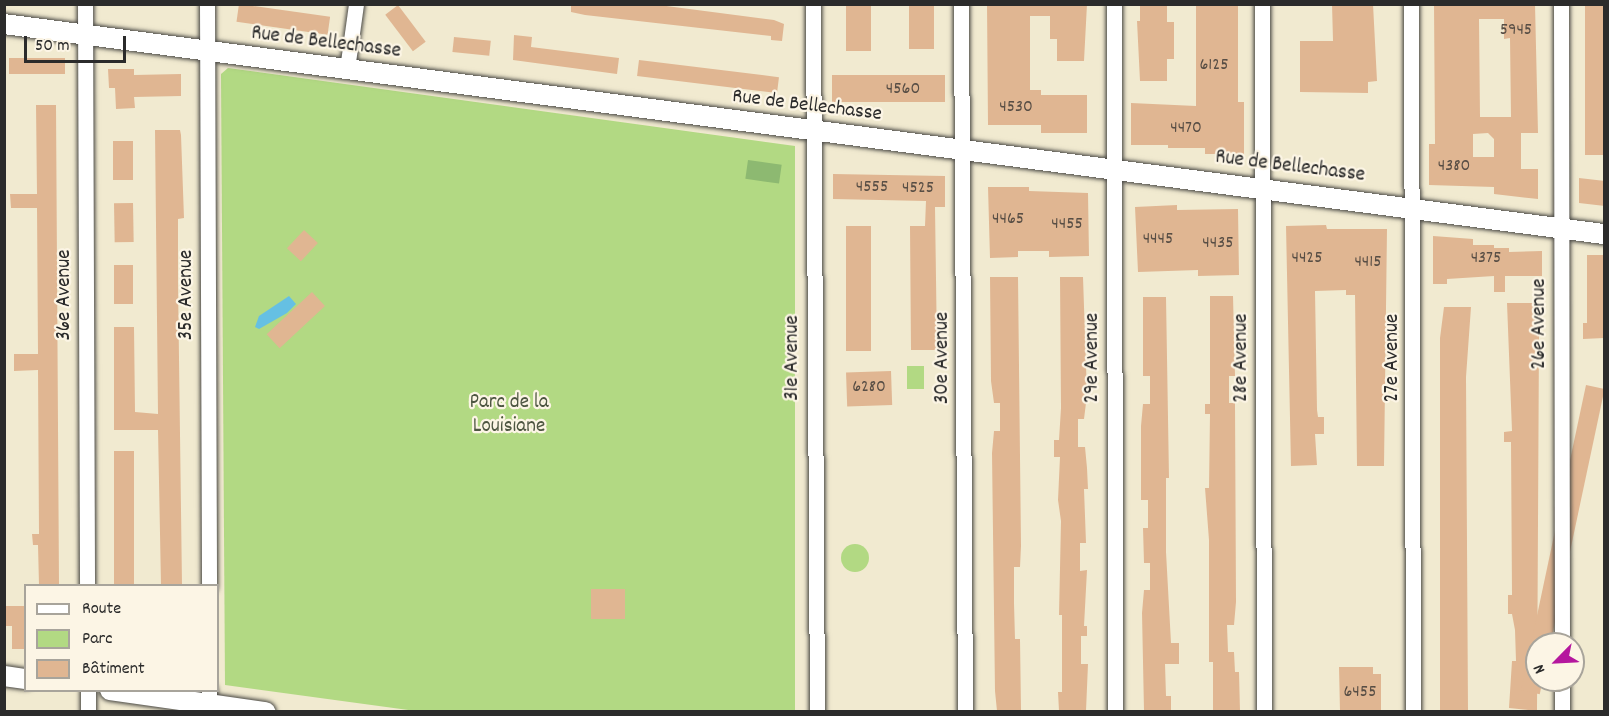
<!DOCTYPE html>
<html>
<head>
<meta charset="utf-8">
<style>
	body { margin:0 }
	#map { position:relative; width:1609px; height:716px; overflow:hidden; background:#f1ead0; font-family:Dekko,sans-serif }
	div>[style] { position:absolute }
	[style*='--x'] { left:calc(var(--x)*1px); top:calc(var(--y)*1px); width:calc(var(--w)*1px); rotate:calc(var(--a)*1deg) }
	.green>* { inset:0; background:#b2d983; transform-origin:0 0 }
	.round { border-radius:50% }
	.forest>* { inset:0; background:#8db971; transform-origin:0 0 }
	.water>* { inset:0; background:#65c0e3 }
	.building>* { inset:0; background:#e0b692; transform-origin:0 0 }
	.roads { filter:drop-shadow(0 0 2px #494844) drop-shadow(0 0 2px #494844) }
	.minor>* { height:15px; margin:-7.5px; padding:0 7.5px; transform-origin:7.5px; border-radius:7.5px; background:#fff }
	.tertiary>* { height:20px; margin:-10px; padding:0 10px; transform-origin:10px; border-radius:10px; background:#fff }
	span { translate:-50% -50%; white-space:nowrap; text-align:center; line-height:1.15; -webkit-text-stroke:4.5px #fcf5e5; paint-order:stroke }
	.number-label { font-size:18px; color:#584e45 }
	.number-label span { -webkit-text-stroke-width:0 }
	.street-label { font-size:21px; color:#2b2b2b }
	.park-label { font-size:21px; color:#4d5641 }
	.frame { position:absolute; inset:0; border:6px solid #2b2b2b; pointer-events:none }
	.legend { position:absolute; left:24px; top:584px; width:195px; height:108px; box-sizing:border-box; background:#fcf5e5; border:2px solid #a8a49b; margin:0; padding:8px 10px; list-style:none; font-size:18px; color:#2b2b2b }
	.legend li { display:flex; align-items:center; gap:12px; height:30px }
	.legend b { width:30px; border:2px solid #a8a49b }
	.north { position:absolute; left:1525px; top:632px; width:60px; height:60px; box-sizing:border-box; background:#fcf5e5; border:2px solid #a8a49b; border-radius:50%; rotate:246deg; font-size:16px; font-weight:700; line-height:24px; text-align:center; color:#2b2b2b }
	.north::after { content:''; display:block; margin:auto; width:21px; height:27px; background:#b5179e; clip-path:polygon(50% 0,100% 100%,50% 72%,0 100%) }
	.scale { position:absolute; left:24px; top:36px; width:102px; height:27px; box-sizing:border-box; border:3px solid #2b2b2b; border-top:0; padding-left:8px; font-size:18px; line-height:21px; white-space:nowrap; color:#2b2b2b; -webkit-text-stroke:4px #fcf5e5; paint-order:stroke }
</style>
</head>
<body>
<div id="map">
	<div class="green">
		<i style="clip-path:polygon(228px 68px,795px 146px,795px 711px,423px 712px,225px 685px,221px 74px)"></i>
		<i style="left:907px;top:366px;width:17px;height:23px"></i>
		<i class="round" style="left:841px;top:544px;width:28px;height:28px"></i>
	</div>
	<div class="forest">
		<i style="left:748px;top:160px;width:34px;height:19px;rotate:8deg"></i>
	</div>
	<div class="water">
		<i style="clip-path:polygon(289px 296px,296px 304px,287px 313px,259px 329px,255px 327px,259px 316px)"></i>
	</div>
	<div class="building">
		<i style="left:239px;top:4px;width:92px;height:18px;rotate:8deg"></i>
		<i style="clip-path:polygon(571px 4px,651px 4px,774px 20px,784px 24px,782px 41px,771px 40px,771px 36px,585px 15px,571px 12px)"></i>
		<i style="left:846px;top:4px;width:25px;height:47px"></i>
		<i style="left:909px;top:4px;width:25px;height:45px"></i>
		<i style="clip-path:polygon(987px 4px,1087px 4px,1084px 61px,1057px 61px,1057px 39px,1050px 39px,1050px 16px,1030px 16px,1030px 90px,1041px 90px,1041px 95px,1087px 95px,1087px 133px,1041px 133px,1041px 125px,988px 125px)"></i>
		<i style="clip-path:polygon(1140px 4px,1167px 4px,1167px 22px,1174px 22px,1174px 59px,1167px 59px,1167px 81px,1140px 81px,1137px 21px,1140px 21px)"></i>
		<i style="clip-path:polygon(1196px 4px,1238px 4px,1238px 102px,1244px 102px,1244px 154px,1205px 154px,1205px 148px,1168px 148px,1168px 145px,1131px 145px,1131px 103px,1196px 106px)"></i>
		<i style="clip-path:polygon(1332px 4px,1373px 4px,1377px 81px,1368px 82px,1368px 93px,1300px 92px,1300px 41px,1333px 41px)"></i>
		<i style="clip-path:polygon(evenodd,1434px 4px,1535px 4px,1538px 133px,1521px 133px,1521px 169px,1538px 169px,1538px 199px,1494px 194px,1494px 187px,1429px 185px,1429px 144px,1435px 144px,1434px 4px,1479px 19px,1504px 19px,1504px 39px,1510px 38px,1511px 117px,1480px 117px,1479px 19px,1434px 4px,1488px 133px,1494px 139px,1494px 157px,1473px 157px,1473px 134px,1488px 133px)"></i>
		<i style="left:1585px;top:4px;width:20px;height:151px"></i>
		<i style="left:398px;top:5px;width:46px;height:16px;rotate:53deg"></i>
		<i style="clip-path:polygon(514px 35px,532px 37px,531px 47px,619px 58px,617px 74px,513px 60px)"></i>
		<i style="left:454px;top:37px;width:37px;height:15px;rotate:6deg"></i>
		<i style="left:9px;top:58px;width:56px;height:16px"></i>
		<i style="left:639px;top:60px;width:141px;height:16px;rotate:7deg"></i>
		<i style="clip-path:polygon(108px 69px,134px 69px,134px 75px,181px 74px,181px 96px,134px 97px,135px 108px,116px 109px,115px 88px,109px 88px)"></i>
		<i style="left:945px;top:75px;width:27px;height:113px;rotate:90deg"></i>
		<i style="clip-path:polygon(36px 105px,56px 105px,59px 585px,39px 585px,38px 545px,33px 545px,32px 534px,39px 534px,38px 370px,14px 371px,14px 354px,38px 354px,37px 208px,11px 208px,10px 194px,37px 194px)"></i>
		<i style="clip-path:polygon(155px 130px,180px 130px,181px 135px,184px 218px,178px 219px,178px 282px,182px 585px,161px 585px,158px 430px,114px 430px,114px 327px,134px 327px,135px 412px,158px 414px)"></i>
		<i style="left:113px;top:141px;width:20px;height:39px"></i>
		<i style="clip-path:polygon(833px 174px,945px 176px,945px 207px,935px 207px,937px 350px,911px 350px,910px 226px,925px 226px,926px 201px,833px 199px)"></i>
		<i style="clip-path:polygon(1579px 178px,1605px 181px,1605px 206px,1579px 203px)"></i>
		<i style="clip-path:polygon(988px 187px,1029px 187px,1029px 191px,1088px 193px,1089px 256px,1049px 257px,1049px 251px,1018px 251px,1018px 257px,990px 258px)"></i>
		<i style="left:133px;top:203px;width:39px;height:19px;rotate:89deg"></i>
		<i style="clip-path:polygon(1177px 205px,1177px 210px,1238px 209px,1239px 275px,1198px 276px,1198px 270px,1138px 272px,1135px 207px)"></i>
		<i style="clip-path:polygon(1326px 225px,1327px 229px,1387px 229px,1384px 466px,1357px 466px,1355px 295px,1346px 295px,1346px 290px,1315px 291px,1317px 410px,1318px 417px,1324px 417px,1324px 434px,1315px 434px,1317px 465px,1291px 466px,1286px 226px)"></i>
		<i style="left:846px;top:226px;width:25px;height:125px"></i>
		<i style="left:304px;top:230px;width:19px;height:25px;rotate:43deg"></i>
		<i style="clip-path:polygon(1433px 236px,1473px 239px,1473px 245px,1494px 245px,1494px 248px,1509px 248px,1509px 252px,1542px 251px,1542px 276px,1505px 276px,1505px 292px,1494px 292px,1494px 276px,1447px 279px,1447px 284px,1433px 284px)"></i>
		<i style="clip-path:polygon(1587px 255px,1605px 255px,1604px 338px,1583px 339px,1583px 323px,1587px 323px)"></i>
		<i style="left:114px;top:265px;width:19px;height:39px"></i>
		<i style="clip-path:polygon(990px 277px,1018px 277px,1021px 546px,1020px 567px,1014px 567px,1014px 603px,1015px 639px,1020px 639px,1021px 711px,997px 711px,995px 691px,992px 453px,994px 431px,1000px 431px,1000px 403px,994px 403px,991px 381px)"></i>
		<i style="clip-path:polygon(1060px 277px,1083px 277px,1087px 395px,1084px 419px,1078px 419px,1078px 447px,1085px 447px,1087px 468px,1088px 489px,1084px 489px,1086px 543px,1080px 543px,1080px 571px,1087px 570px,1084px 626px,1087px 626px,1087px 636px,1081px 636px,1081px 664px,1088px 664px,1086px 711px,1059px 711px,1058px 692px,1062px 692px,1062px 615px,1059px 615px,1061px 521px,1058px 500px,1060px 457px,1054px 457px,1054px 440px,1059px 440px,1061px 408px)"></i>
		<i style="left:312px;top:292px;width:19px;height:62px;rotate:47deg"></i>
		<i style="clip-path:polygon(1210px 296px,1233px 296px,1235px 376px,1229px 376px,1229px 403px,1235px 403px,1236px 602px,1234px 625px,1227px 625px,1228px 652px,1234px 652px,1235px 672px,1239px 672px,1240px 711px,1213px 711px,1213px 662px,1209px 662px,1209px 540px,1205px 488px,1209px 488px,1210px 414px,1205px 414px,1205px 404px,1210px 404px)"></i>
		<i style="clip-path:polygon(1143px 297px,1166px 297px,1169px 478px,1166px 478px,1166px 552px,1171px 643px,1179px 643px,1179px 664px,1165px 664px,1166px 696px,1171px 696px,1171px 711px,1144px 711px,1142px 613px,1144px 590px,1150px 590px,1150px 563px,1144px 563px,1143px 528px,1148px 528px,1148px 500px,1141px 500px,1141px 426px,1143px 404px,1150px 404px,1150px 376px,1143px 376px)"></i>
		<i style="clip-path:polygon(1507px 303px,1536px 303px,1539px 334px,1537px 711px,1509px 708px,1512px 661px,1516px 661px,1515px 630px,1512px 614px,1508px 614px,1508px 595px,1512px 595px,1511px 442px,1504px 442px,1504px 432px,1512px 431px)"></i>
		<i style="clip-path:polygon(1444px 307px,1471px 307px,1466px 377px,1468px 711px,1440px 711px,1440px 338px)"></i>
		<i style="left:891px;top:371px;width:34px;height:45px;rotate:88deg"></i>
		<i style="left:1586px;top:385px;width:19px;height:312px;rotate:12deg"></i>
		<i style="left:114px;top:451px;width:20px;height:134px"></i>
		<i style="left:591px;top:589px;width:34px;height:30px"></i>
		<i style="clip-path:polygon(4px 606px,26px 606px,26px 649px,12px 649px,12px 626px,4px 626px)"></i>
		<i style="clip-path:polygon(1339px 667px,1373px 667px,1373px 674px,1381px 674px,1381px 711px,1340px 711px)"></i>
	</div>
	<div class="roads">
		<div class="minor">
			<i style="--x:85;--y:4;--w:582;--a:89.8"></i>
			<i style="--x:207;--y:4;--w:582;--a:89.8"></i>
			<i style="--x:813;--y:4;--w:708;--a:89.68"></i>
			<i style="--x:961;--y:4;--w:708;--a:89.68"></i>
			<i style="--x:1114;--y:4;--w:708;--a:89.92"></i>
			<i style="--x:1262;--y:4;--w:708;--a:89.84"></i>
			<i style="--x:1411;--y:4;--w:708;--a:89.84"></i>
			<i style="--x:1561;--y:4;--w:640;--a:89.91"></i>
			<i style="--x:347;--y:69;--w:66;--a:-82.1"></i>
			<i style="--x:88;--y:690;--w:22;--a:90"></i>
			<i style="--x:209;--y:712;--w:22;--a:-90"></i>
			<i style="--x:1562;--y:712;--w:32;--a:-90"></i>
		</div>
		<div class="tertiary">
			<i style="--x:4;--y:24;--w:1614;--a:7.48"></i>
			<i style="--x:4;--y:676;--w:22;--a:8"></i>
			<i style="--x:110;--y:690;--w:157;--a:8.1"></i>
		</div>
	</div>
	<div class="number-label">
		<span style="left:1516px;top:31px">5945</span>
		<span style="left:1214px;top:66px">6125</span>
		<span style="left:903px;top:90px">4560</span>
		<span style="left:1016px;top:108px">4530</span>
		<span style="left:1186px;top:129px">4470</span>
		<span style="left:1454px;top:167px">4380</span>
		<span style="left:872px;top:188px">4555</span>
		<span style="left:918px;top:189px">4525</span>
		<span style="left:1008px;top:220px">4465</span>
		<span style="left:1067px;top:225px">4455</span>
		<span style="left:1158px;top:240px">4445</span>
		<span style="left:1218px;top:244px">4435</span>
		<span style="left:1307px;top:259px">4425</span>
		<span style="left:1486px;top:259px">4375</span>
		<span style="left:1368px;top:263px">4415</span>
		<span style="left:869px;top:388px">6280</span>
		<span style="left:1360px;top:693px">6455</span>
	</div>
	<div class="street-label">
		<span style="left:326px;top:43px;rotate:7deg">Rue de Bellechasse</span>
		<span style="left:807px;top:106px;rotate:7deg">Rue de Bellechasse</span>
		<span style="left:1290px;top:167px;rotate:7deg">Rue de Bellechasse</span>
		<span style="left:65px;top:295px;rotate:-90deg">36e Avenue</span>
		<span style="left:187px;top:295px;rotate:-90deg">35e Avenue</span>
		<span style="left:1540px;top:324px;rotate:-90deg">26e Avenue</span>
		<span style="left:793px;top:358px;rotate:-90deg">31e Avenue</span>
		<span style="left:943px;top:358px;rotate:-90deg">30e Avenue</span>
		<span style="left:1093px;top:358px;rotate:-90deg">29e Avenue</span>
		<span style="left:1242px;top:358px;rotate:-90deg">28e Avenue</span>
		<span style="left:1393px;top:358px;rotate:-90deg">27e Avenue</span>
	</div>
	<div class="park-label">
		<span style="left:509px;top:415px">Parc de la<br>Louisiane</span>
	</div>
	<div class="frame"></div>
	<ul class="legend">
	<li><b style="height:8px;background:#fff"></b>Route</li>
	<li><b style="height:16px;background:#b2d983"></b>Parc</li>
	<li><b style="height:16px;background:#e0b692"></b>Bâtiment</li>
	</ul>
	<div class="north">N</div>
	<div class="scale">50 m</div>
</div>
</body>
</html>
